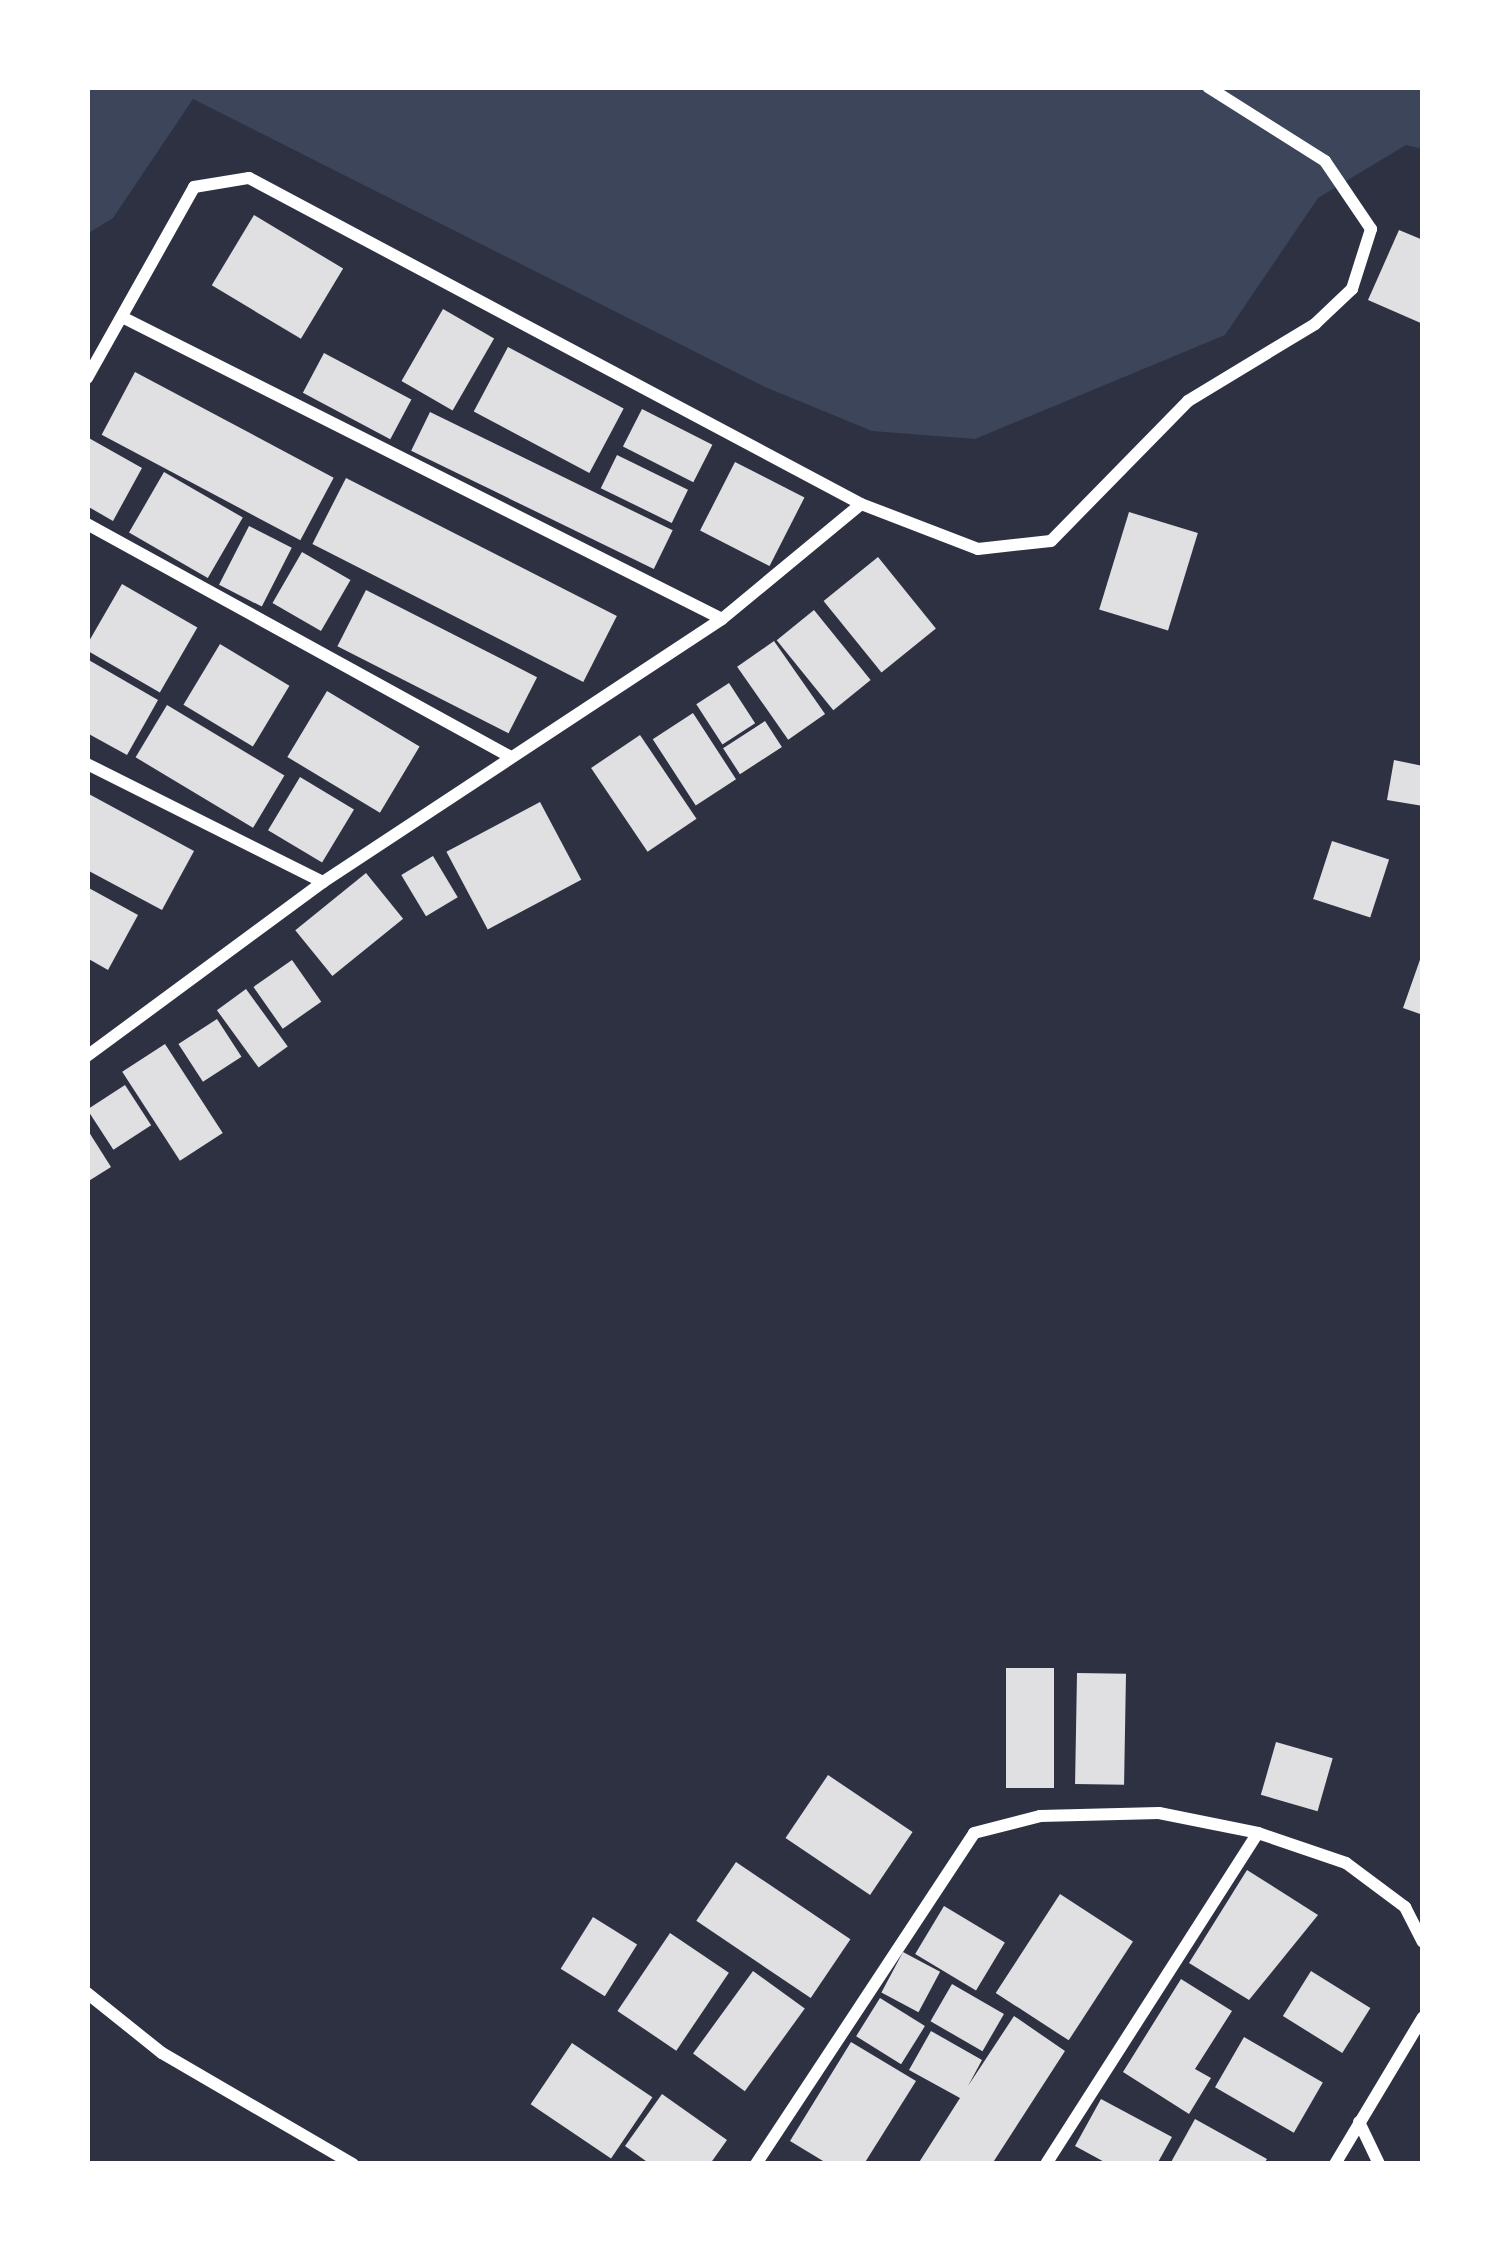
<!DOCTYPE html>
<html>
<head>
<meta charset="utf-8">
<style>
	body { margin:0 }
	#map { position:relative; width:1510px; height:2251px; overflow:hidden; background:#2d3142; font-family:"Zilla Slab",serif }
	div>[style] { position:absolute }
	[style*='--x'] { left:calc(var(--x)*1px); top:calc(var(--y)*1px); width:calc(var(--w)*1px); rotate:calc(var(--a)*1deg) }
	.green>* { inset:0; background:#3c4559 }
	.building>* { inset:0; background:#e0e0e3; transform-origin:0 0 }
	.minor>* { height:12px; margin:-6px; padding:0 6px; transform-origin:6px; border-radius:6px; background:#fff }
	span { translate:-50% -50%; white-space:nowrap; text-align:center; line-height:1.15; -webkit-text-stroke:12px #fff; paint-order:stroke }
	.frame { position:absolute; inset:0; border:90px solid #fff; pointer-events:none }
</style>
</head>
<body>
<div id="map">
	<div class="green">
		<i style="clip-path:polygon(87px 87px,1423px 87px,1423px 149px,1406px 145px,1318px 198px,1225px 335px,975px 439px,872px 431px,765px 387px,193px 99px,113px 218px,87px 234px)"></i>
	</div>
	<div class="building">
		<i style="left:254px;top:215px;width:104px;height:82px;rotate:31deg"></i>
		<i style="clip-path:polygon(1399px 230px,1423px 240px,1423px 324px,1368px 300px)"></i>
		<i style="left:443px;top:309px;width:59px;height:83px;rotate:30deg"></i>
		<i style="left:508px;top:347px;width:131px;height:73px;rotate:28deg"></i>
		<i style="left:324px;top:353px;width:99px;height:45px;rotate:28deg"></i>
		<i style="left:135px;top:372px;width:225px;height:71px;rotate:28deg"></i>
		<i style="left:642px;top:409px;width:79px;height:42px;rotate:27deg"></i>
		<i style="left:430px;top:412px;width:270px;height:43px;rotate:26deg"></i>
		<i style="clip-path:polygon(87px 437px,142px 468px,113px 521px,87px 506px)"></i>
		<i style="left:617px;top:455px;width:79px;height:37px;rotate:26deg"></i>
		<i style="left:735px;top:462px;width:78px;height:77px;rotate:27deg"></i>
		<i style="left:164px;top:472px;width:91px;height:70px;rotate:30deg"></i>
		<i style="left:346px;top:478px;width:304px;height:74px;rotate:27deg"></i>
		<i style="left:1129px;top:512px;width:72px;height:102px;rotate:17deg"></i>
		<i style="left:249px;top:526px;width:48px;height:66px;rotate:27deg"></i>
		<i style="left:302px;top:552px;width:56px;height:59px;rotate:30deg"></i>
		<i style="left:878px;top:557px;width:92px;height:70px;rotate:51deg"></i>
		<i style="left:122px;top:584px;width:87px;height:75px;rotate:30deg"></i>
		<i style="left:366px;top:590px;width:192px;height:63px;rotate:27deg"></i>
		<i style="left:814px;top:610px;width:90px;height:48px;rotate:51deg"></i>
		<i style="left:774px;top:641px;width:89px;height:45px;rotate:55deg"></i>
		<i style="left:220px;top:644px;width:81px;height:71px;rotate:31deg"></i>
		<i style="clip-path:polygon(87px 659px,158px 700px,127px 755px,87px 733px)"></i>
		<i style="left:729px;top:683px;width:48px;height:39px;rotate:57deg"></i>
		<i style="left:327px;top:691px;width:108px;height:77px;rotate:31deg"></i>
		<i style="left:167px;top:705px;width:137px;height:61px;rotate:31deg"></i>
		<i style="left:693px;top:713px;width:79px;height:48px;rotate:57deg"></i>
		<i style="left:765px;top:721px;width:31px;height:50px;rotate:57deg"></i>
		<i style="left:640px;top:735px;width:101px;height:59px;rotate:56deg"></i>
		<i style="clip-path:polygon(1394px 760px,1423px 766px,1423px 806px,1387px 800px)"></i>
		<i style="left:300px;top:777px;width:63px;height:62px;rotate:31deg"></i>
		<i style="clip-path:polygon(87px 793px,194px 851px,162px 910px,87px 870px)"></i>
		<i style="left:540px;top:802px;width:88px;height:106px;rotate:62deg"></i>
		<i style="left:1332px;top:841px;width:60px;height:61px;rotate:18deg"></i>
		<i style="left:433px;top:856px;width:48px;height:37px;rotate:59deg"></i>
		<i style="left:366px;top:873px;width:59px;height:91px;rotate:51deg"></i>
		<i style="clip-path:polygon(87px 887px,138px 915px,108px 970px,87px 958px)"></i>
		<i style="clip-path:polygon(1422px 954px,1423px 954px,1423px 1015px,1403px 1008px)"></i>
		<i style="left:292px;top:960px;width:51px;height:47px;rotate:55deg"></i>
		<i style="left:246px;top:989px;width:71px;height:36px;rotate:54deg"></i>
		<i style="left:217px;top:1019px;width:45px;height:46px;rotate:57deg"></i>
		<i style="left:165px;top:1044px;width:106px;height:51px;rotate:57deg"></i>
		<i style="left:125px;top:1085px;width:48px;height:45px;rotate:57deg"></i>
		<i style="clip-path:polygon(87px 1129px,111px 1167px,87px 1182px)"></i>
		<i style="left:1054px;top:1668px;width:120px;height:48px;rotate:90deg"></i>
		<i style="left:1077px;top:1673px;width:49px;height:111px;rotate:1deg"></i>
		<i style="left:1276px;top:1742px;width:59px;height:55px;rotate:16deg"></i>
		<i style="left:828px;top:1775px;width:102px;height:76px;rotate:34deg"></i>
		<i style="left:736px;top:1862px;width:138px;height:71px;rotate:34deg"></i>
		<i style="clip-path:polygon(1247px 1870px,1318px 1915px,1249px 2000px,1189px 1963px)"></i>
		<i style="left:1060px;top:1894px;width:87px;height:118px;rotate:33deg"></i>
		<i style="left:944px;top:1906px;width:71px;height:56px;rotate:31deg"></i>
		<i style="left:593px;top:1917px;width:52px;height:61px;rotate:32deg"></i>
		<i style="left:670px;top:1933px;width:71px;height:94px;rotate:34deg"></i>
		<i style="left:903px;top:1952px;width:42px;height:46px;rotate:28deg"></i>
		<i style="left:753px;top:1971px;width:64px;height:102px;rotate:36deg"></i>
		<i style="left:1311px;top:1971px;width:70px;height:53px;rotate:32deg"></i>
		<i style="clip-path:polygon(1181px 1979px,1232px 2011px,1195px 2069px,1211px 2078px,1189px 2114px,1123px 2072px)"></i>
		<i style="left:952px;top:1984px;width:60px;height:43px;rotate:30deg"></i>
		<i style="left:880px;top:1998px;width:53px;height:45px;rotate:32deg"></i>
		<i style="clip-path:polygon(1014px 2016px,1065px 2051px,992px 2164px,918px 2164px,960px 2098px,909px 2070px,931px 2031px,982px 2060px,968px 2086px)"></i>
		<i style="left:1244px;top:2037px;width:91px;height:58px;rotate:30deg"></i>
		<i style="clip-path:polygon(851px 2042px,916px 2081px,864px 2164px,828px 2164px,790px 2141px)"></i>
		<i style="left:572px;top:2043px;width:97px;height:74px;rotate:34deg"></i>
		<i style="clip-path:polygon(662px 2094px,727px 2140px,710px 2164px,650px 2164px,625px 2146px)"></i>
		<i style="clip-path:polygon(1101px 2099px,1172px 2137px,1157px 2164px,1108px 2164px,1075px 2146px)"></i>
		<i style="clip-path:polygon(1195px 2119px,1267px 2159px,1264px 2164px,1170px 2164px)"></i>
	</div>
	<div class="minor">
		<i style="--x:126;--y:319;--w:667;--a:26.72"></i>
		<i style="--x:87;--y:378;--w:219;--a:-60.7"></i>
		<i style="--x:194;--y:187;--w:56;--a:-9.3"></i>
		<i style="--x:249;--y:178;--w:693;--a:28.04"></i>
		<i style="--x:87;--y:524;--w:484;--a:28.8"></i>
		<i style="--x:87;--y:764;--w:264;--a:26.6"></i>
		<i style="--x:87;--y:1056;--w:293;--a:-36.4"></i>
		<i style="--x:323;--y:882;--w:478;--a:-33.4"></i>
		<i style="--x:722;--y:619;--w:180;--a:-39.6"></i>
		<i style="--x:861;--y:504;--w:125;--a:21"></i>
		<i style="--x:978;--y:549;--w:73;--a:-6.3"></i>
		<i style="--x:1051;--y:541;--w:196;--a:-45.6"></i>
		<i style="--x:1188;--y:401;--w:149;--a:-31.2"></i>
		<i style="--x:1315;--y:324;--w:51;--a:-43.4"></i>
		<i style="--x:1352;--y:289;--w:63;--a:-72.4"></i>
		<i style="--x:1371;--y:229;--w:82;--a:-124.1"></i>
		<i style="--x:1325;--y:161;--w:138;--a:-147.7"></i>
		<i style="--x:87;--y:1993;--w:96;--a:38.7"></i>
		<i style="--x:162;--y:2053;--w:221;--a:30.2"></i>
		<i style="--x:1359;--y:2122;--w:47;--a:64.5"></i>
		<i style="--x:756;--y:2164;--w:396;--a:-56.6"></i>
		<i style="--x:974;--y:1833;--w:68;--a:-14.4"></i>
		<i style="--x:1040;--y:1816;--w:119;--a:-1.4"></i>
		<i style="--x:1159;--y:1813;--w:101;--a:11.4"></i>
		<i style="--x:1258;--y:1833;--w:93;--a:18.8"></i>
		<i style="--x:1346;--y:1863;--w:74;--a:36.7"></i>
		<i style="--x:1405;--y:1907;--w:39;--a:63"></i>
		<i style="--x:1046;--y:2164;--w:393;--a:-57.4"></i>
		<i style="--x:1335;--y:2164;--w:171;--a:-59.1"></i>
	</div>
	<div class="frame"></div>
</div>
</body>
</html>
